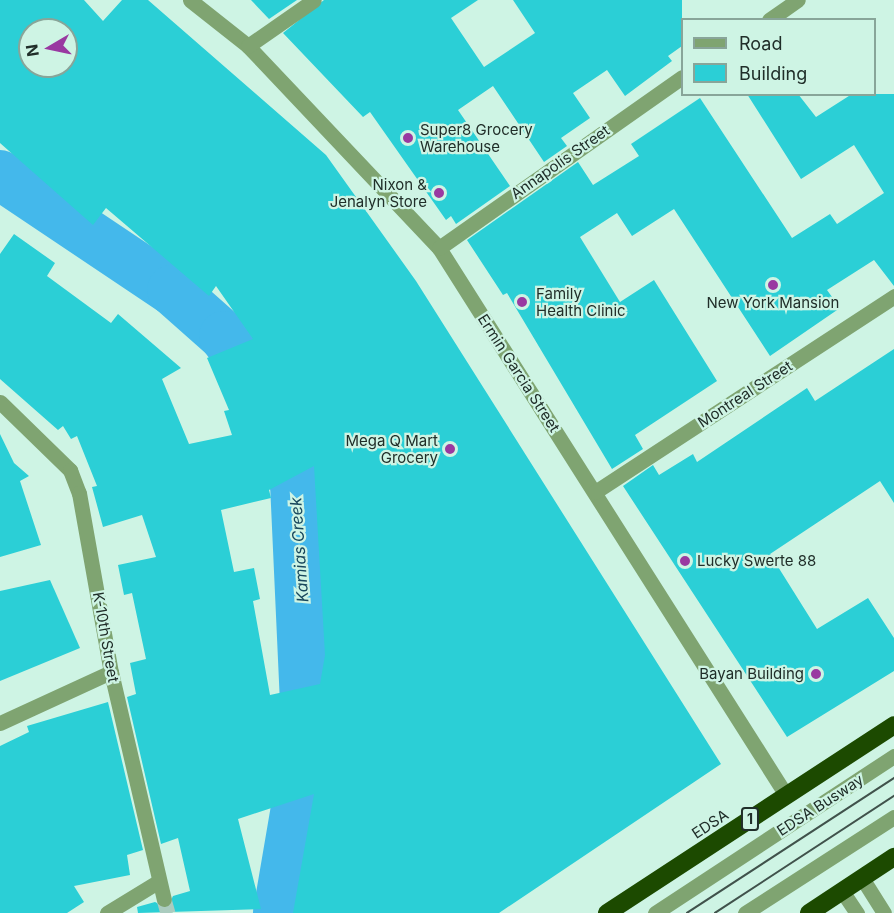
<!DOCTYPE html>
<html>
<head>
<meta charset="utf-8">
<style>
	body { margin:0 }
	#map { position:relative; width:894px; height:913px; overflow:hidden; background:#cef4e4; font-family:Inter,sans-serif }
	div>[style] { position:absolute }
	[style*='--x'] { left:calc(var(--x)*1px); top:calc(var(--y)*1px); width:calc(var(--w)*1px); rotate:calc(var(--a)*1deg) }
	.river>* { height:50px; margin:-25px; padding:0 25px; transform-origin:25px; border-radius:25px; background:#44b8eb }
	.building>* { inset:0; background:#2bcfd6 }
	.street-tunnel>* { height:15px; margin-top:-7.5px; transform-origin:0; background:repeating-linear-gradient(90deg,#abccbf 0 15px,transparent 0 23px) }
	.lane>* { height:15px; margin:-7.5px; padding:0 7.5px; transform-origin:7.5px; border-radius:7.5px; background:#7fa471 }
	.street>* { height:15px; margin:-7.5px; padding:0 7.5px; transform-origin:7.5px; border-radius:7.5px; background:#7fa471 }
	.highway>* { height:18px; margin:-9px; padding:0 9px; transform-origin:9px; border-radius:9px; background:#1c4a00 }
	.tram>* { height:1.5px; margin:-0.75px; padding:0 0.75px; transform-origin:0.75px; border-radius:0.75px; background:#40524b }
	.dots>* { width:16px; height:16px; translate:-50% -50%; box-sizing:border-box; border:3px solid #cef4e4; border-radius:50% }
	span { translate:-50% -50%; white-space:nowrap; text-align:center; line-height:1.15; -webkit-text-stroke:4.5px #cef4e4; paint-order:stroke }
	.shield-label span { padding:2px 4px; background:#cef4e4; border:2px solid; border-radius:4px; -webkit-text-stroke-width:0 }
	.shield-label { font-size:14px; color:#202e29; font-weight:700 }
	.poi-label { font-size:15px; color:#202e29 }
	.left { translate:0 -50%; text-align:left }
	.right { translate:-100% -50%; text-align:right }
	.street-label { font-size:15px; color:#202e29 }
	.water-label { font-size:16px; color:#18475c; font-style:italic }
	.legend { position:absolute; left:681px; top:18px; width:195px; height:78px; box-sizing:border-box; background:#cef4e4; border:2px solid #88a599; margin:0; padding:8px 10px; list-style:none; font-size:18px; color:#202e29 }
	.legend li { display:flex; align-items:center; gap:12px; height:30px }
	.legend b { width:30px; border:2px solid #88a599 }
	.north { position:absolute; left:18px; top:18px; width:60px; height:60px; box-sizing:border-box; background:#cef4e4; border:2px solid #88a599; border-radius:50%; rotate:261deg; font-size:16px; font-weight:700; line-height:24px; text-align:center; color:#202e29 }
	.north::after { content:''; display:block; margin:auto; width:21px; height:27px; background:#9939a1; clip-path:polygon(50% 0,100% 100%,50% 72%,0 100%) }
</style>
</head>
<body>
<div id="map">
	<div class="river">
		<i style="--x:0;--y:175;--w:207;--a:33.8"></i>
		<i style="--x:172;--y:290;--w:69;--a:41.5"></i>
		<i style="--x:224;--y:336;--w:51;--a:53.8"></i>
		<i style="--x:254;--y:377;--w:37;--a:77"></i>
		<i style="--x:262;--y:413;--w:77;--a:64.8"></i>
		<i style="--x:295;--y:483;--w:260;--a:87.4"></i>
		<i style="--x:307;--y:743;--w:172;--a:99.7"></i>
	</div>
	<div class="building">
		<i style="clip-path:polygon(evenodd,0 0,84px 0,103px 21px,122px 0,148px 0,326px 155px,416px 281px,721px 764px,499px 913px,293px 913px,314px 794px,238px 819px,261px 909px,138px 913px,137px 907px,155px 902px,167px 908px,173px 896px,190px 891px,178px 838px,161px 844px,127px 697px,136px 694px,130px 663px,146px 659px,132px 593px,124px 595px,118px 565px,156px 557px,142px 515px,103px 527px,92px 487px,97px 486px,77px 436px,71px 439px,63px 426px,58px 430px,0 379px,0 254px,14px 234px,55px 263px,47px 276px,111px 323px,118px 314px,181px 368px,162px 379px,189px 444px,232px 435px,224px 411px,229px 410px,207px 358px,253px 339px,216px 286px,209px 296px,106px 208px,93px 225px,0 143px,0 0,30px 30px,66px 30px,66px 66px,30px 66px,30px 30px,0 0,314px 466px,325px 655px,320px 684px,270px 695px,253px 601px,260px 599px,254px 568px,234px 572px,221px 510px,271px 498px,269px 490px,314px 466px)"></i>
		<i style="clip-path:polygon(251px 0,297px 0,269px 19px)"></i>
		<i style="clip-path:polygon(324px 0,478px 0,451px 18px,484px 67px,535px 33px,513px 0,682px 0,682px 46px,668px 56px,672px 61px,625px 96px,607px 70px,573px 93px,590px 118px,561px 138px,567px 146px,544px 162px,493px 86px,458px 110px,510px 186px,456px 224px,451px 216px,446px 220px,370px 112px,363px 117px,283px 33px)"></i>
		<i style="clip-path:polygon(747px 94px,798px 94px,816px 117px,852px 94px,894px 94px,894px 286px,874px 260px,827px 290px,840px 308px,770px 356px,674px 209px,632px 236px,617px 213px,580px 237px,620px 302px,654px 280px,717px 381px,635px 435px,643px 449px,612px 469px,507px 293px,503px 295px,467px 240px,578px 162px,593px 185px,639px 156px,631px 144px,700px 98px,792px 238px,830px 214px,837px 224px,884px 193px,854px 145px,801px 179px)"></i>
		<i style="clip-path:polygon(894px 349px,894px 503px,880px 481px,770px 554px,817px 629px,868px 598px,894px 638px,894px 671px,787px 737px,623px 486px,653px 465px,659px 475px,693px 454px,697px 462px,807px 388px,815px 401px)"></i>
		<i style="clip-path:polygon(0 434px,14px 463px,29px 476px,20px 481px,41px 545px,0 557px)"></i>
		<i style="clip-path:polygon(50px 580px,80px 648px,0 681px,0 591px)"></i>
		<i style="clip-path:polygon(108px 702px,143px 850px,127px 855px,130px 875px,74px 886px,84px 902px,67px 913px,0 913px,0 746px,29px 732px,27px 726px)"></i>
	</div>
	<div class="street-tunnel">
		<i style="--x:164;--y:899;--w:15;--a:74"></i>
	</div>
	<div class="lane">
		<i style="--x:655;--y:913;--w:286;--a:-33.3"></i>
		<i style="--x:745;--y:913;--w:177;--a:-32.8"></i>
	</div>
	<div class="street">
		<i style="--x:190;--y:0;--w:74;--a:38.4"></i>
		<i style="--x:248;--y:46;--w:278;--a:46.6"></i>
		<i style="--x:439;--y:248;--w:648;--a:57.61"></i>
		<i style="--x:769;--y:20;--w:35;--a:-35"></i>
		<i style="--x:248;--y:46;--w:80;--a:-34.9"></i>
		<i style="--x:439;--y:248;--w:297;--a:-35.1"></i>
		<i style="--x:0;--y:402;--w:98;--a:44.2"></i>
		<i style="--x:70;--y:470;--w:25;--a:69"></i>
		<i style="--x:79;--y:493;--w:182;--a:79.9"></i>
		<i style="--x:111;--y:672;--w:233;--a:76.9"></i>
		<i style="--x:595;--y:492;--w:358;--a:-33.2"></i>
		<i style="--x:0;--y:723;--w:122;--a:-24.7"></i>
		<i style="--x:862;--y:878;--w:41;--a:57.8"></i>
		<i style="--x:842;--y:891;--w:27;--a:56"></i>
		<i style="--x:107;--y:913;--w:61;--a:-31.6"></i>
	</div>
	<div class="highway">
		<i style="--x:607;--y:913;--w:343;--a:-33.2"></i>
		<i style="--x:809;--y:913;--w:102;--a:-33.4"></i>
	</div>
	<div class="tram">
		<i style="--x:687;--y:913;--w:247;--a:-33.1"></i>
		<i style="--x:715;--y:913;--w:214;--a:-33.2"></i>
	</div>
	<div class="dots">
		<i style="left:408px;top:138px;background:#9939a1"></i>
		<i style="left:439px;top:193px;background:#9939a1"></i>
		<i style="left:773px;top:285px;background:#9939a1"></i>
		<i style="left:522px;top:302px;background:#9939a1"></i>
		<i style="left:450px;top:449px;background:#9939a1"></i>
		<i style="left:685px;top:561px;background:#9939a1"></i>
		<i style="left:816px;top:674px;background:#9939a1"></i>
	</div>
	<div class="shield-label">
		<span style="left:750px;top:819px">1</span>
	</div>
	<div class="poi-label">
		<span class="left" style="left:420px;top:138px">Super8 Grocery<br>Warehouse</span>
		<span class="right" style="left:427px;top:193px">Nixon &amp;<br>Jenalyn Store</span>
		<span class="left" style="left:536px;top:302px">Family<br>Health Clinic</span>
		<span style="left:773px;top:303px">New York Mansion</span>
		<span class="right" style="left:438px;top:449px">Mega Q Mart<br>Grocery</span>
		<span class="left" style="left:697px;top:561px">Lucky Swerte 88</span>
		<span class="right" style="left:804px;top:674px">Bayan Building</span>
	</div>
	<div class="street-label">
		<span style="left:560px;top:162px;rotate:-35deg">Annapolis Street</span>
		<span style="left:519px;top:373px;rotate:57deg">Ermin Garcia Street</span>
		<span style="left:745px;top:394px;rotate:-33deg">Montreal Street</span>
		<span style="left:106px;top:637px;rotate:80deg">K-10th Street</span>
		<span style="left:820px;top:805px;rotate:-33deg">EDSA Busway</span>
		<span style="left:710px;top:824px;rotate:-33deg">EDSA</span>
	</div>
	<div class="water-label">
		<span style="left:299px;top:550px;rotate:-94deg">Kamias Creek</span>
	</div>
	<ul class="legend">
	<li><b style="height:8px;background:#7fa471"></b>Road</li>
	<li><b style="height:16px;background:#2bcfd6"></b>Building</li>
	</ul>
	<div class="north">N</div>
</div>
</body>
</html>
